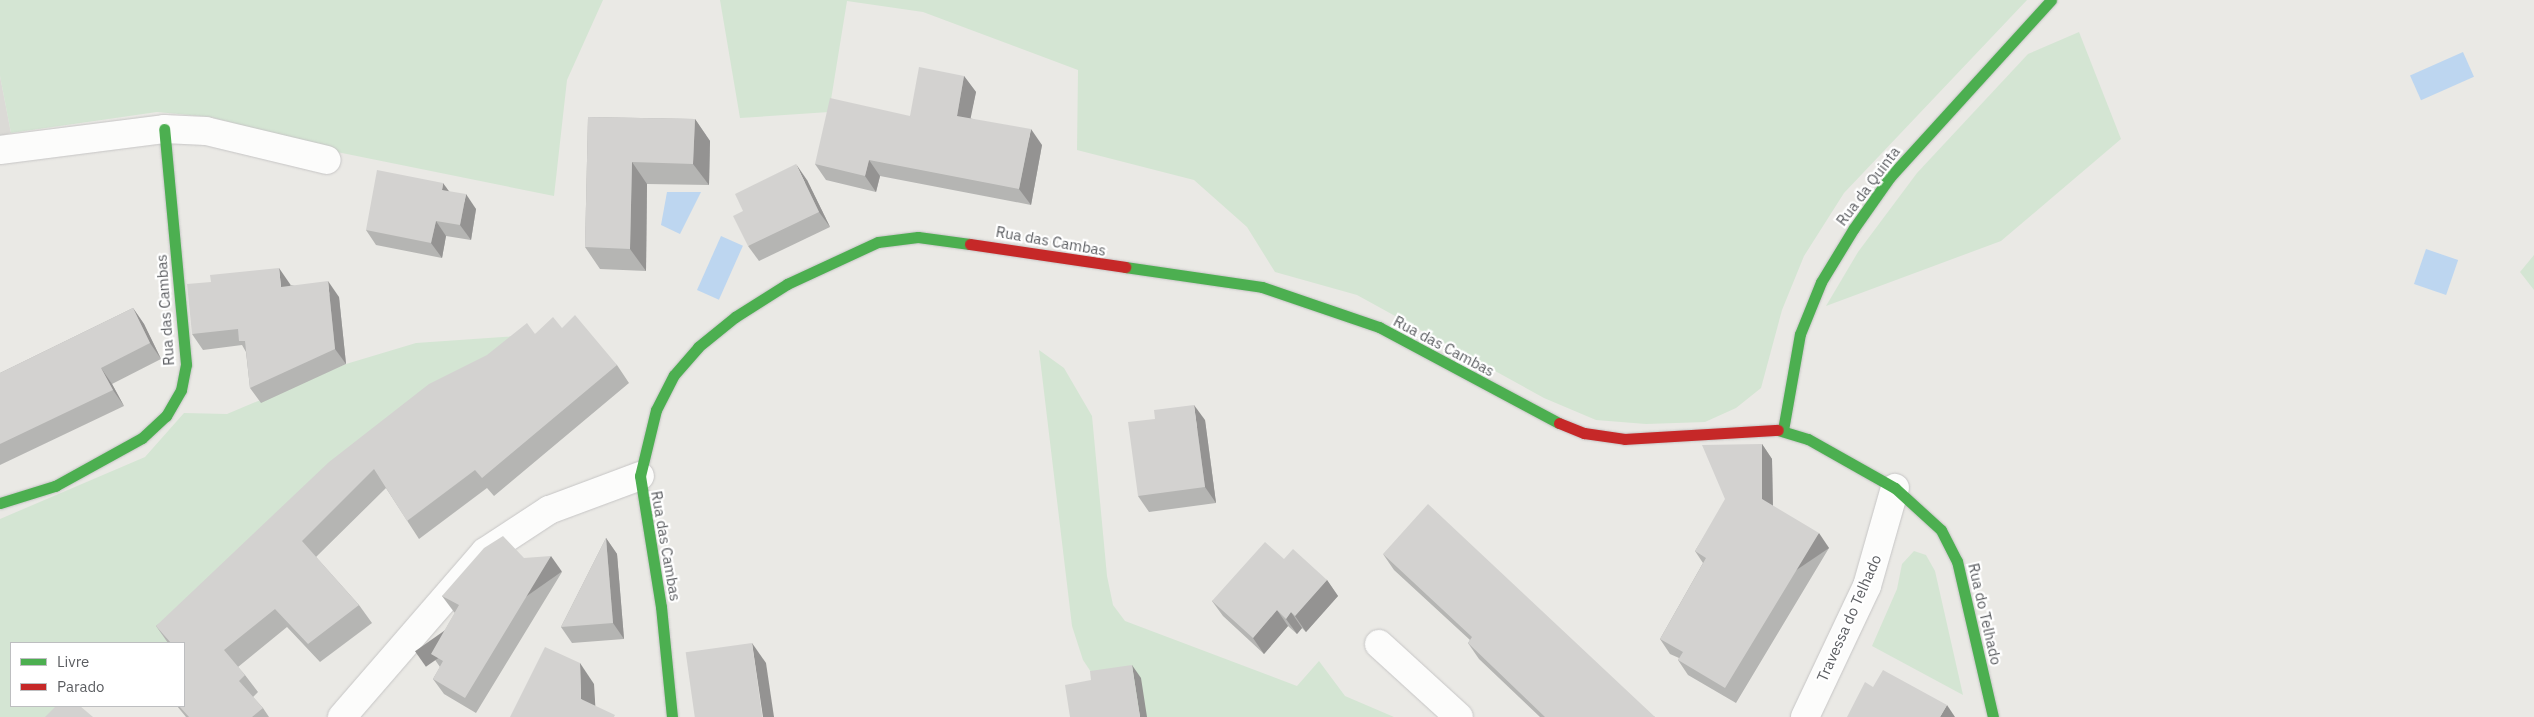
<!DOCTYPE html>
<html>
<head>
<meta charset="utf-8">
<style>
	body { margin:0 }
	#map { position:relative; width:2534px; height:717px; overflow:hidden; background:#eae9e5; font-family:"IBM Plex Sans",sans-serif }
	div>[style] { position:absolute }
	[style*='--x'] { left:calc(var(--x)*1px); top:calc(var(--y)*1px); width:calc(var(--w)*1px); rotate:calc(var(--a)*1deg) }
	.industrial>* { inset:0; background:#dbdad6 }
	.green>* { inset:0; background:#d4e5d3 }
	.water>* { inset:0; background:#bdd6f0; transform-origin:0 0 }
	.roads { filter:drop-shadow(0 0 1px #c6c5c5) drop-shadow(0 0 1px #c6c5c5) }
	.street>* { height:28px; margin:-14px; padding:0 14px; transform-origin:14px; border-radius:14px; background:#fcfcfb }
	.fast>* { height:11px; margin:-5.5px; padding:0 5.5px; transform-origin:5.5px; border-radius:5.5px; background:#4caf50 }
	.jam>* { height:11px; margin:-5.5px; padding:0 5.5px; transform-origin:5.5px; border-radius:5.5px; background:#c62828 }
	.wall>* { inset:0; background:#b5b5b3 }
	.shaded-wall>* { inset:0; background:#949392; transform-origin:0 0 }
	.building>* { inset:0; background:#d3d2d0; transform-origin:0 0 }
	span { translate:-50% -50%; white-space:nowrap; text-align:center; line-height:1.15; -webkit-text-stroke:4.5px #fff; paint-order:stroke }
	.street-label { font-size:15px; color:#5b5d61 }
	.legend { position:absolute; left:10px; top:642px; width:175px; height:65px; box-sizing:border-box; background:#fff; border:1px solid #bdbec0; margin:0; padding:6px 9px; list-style:none; font-size:15px; color:#5b5d61 }
	.legend li { display:flex; align-items:center; gap:10px; height:25px }
	.legend b { width:25px; border:1px solid #bdbec0 }
</style>
</head>
<body>
<div id="map">
	<div class="industrial">
		<i style="clip-path:polygon(0 76px,11px 133px,0 136px)"></i>
	</div>
	<div class="green">
		<i style="clip-path:polygon(0 0,603px 0,567px 80px,554px 196px,337px 152px,211px 117px,157px 112px,11px 133px,0 76px)"></i>
		<i style="clip-path:polygon(720px 0,2027px 0,1844px 193px,1804px 256px,1782px 310px,1761px 388px,1736px 408px,1705px 422px,1646px 424px,1596px 420px,1544px 398px,1357px 295px,1275px 272px,1247px 227px,1194px 180px,1077px 150px,1078px 70px,923px 12px,847px 1px,829px 112px,740px 118px)"></i>
		<i style="clip-path:polygon(2079px 32px,2121px 139px,2001px 241px,1826px 306px,1858px 252px,1917px 173px,2028px 54px)"></i>
		<i style="clip-path:polygon(2534px 255px,2534px 290px,2520px 272px)"></i>
		<i style="clip-path:polygon(545px 334px,169px 643px,11px 643px,11px 706px,82px 706px,70px 717px,0 717px,0 519px,145px 457px,184px 413px,227px 414px,346px 364px,416px 343px)"></i>
		<i style="clip-path:polygon(1039px 350px,1064px 368px,1092px 416px,1107px 576px,1113px 605px,1125px 621px,1297px 686px,1319px 661px,1345px 696px,1394px 717px,1147px 717px,1099px 684px,1083px 660px,1072px 626px)"></i>
		<i style="clip-path:polygon(1914px 551px,1926px 555px,1935px 571px,1963px 695px,1872px 646px,1897px 589px,1902px 564px)"></i>
	</div>
	<div class="water">
		<i style="left:2463px;top:52px;width:27px;height:58px;rotate:66deg"></i>
		<i style="clip-path:polygon(667px 192px,701px 192px,680px 234px,661px 225px)"></i>
		<i style="left:721px;top:236px;width:24px;height:59px;rotate:24deg"></i>
		<i style="left:2426px;top:249px;width:34px;height:37px;rotate:19deg"></i>
	</div>
	<div class="roads">
		<div class="street">
			<i style="--x:0;--y:150;--w:165;--a:-7.3"></i>
			<i style="--x:164;--y:129;--w:42;--a:2.7"></i>
			<i style="--x:206;--y:131;--w:124;--a:13.5"></i>
			<i style="--x:1379;--y:644;--w:108;--a:42.4"></i>
			<i style="--x:342;--y:717;--w:218;--a:-49.1"></i>
			<i style="--x:485;--y:552;--w:77;--a:-33.3"></i>
			<i style="--x:549;--y:510;--w:97;--a:-20.5"></i>
			<i style="--x:1805;--y:717;--w:145;--a:-64.7"></i>
			<i style="--x:1867;--y:586;--w:102;--a:-74.1"></i>
		</div>
		<div class="fast">
			<i style="--x:1125;--y:267;--w:138;--a:8.3"></i>
			<i style="--x:1262;--y:287;--w:124;--a:18.9"></i>
			<i style="--x:1379;--y:327;--w:204;--a:28.1"></i>
			<i style="--x:1778;--y:430;--w:31;--a:17"></i>
			<i style="--x:1808;--y:439;--w:100;--a:29.4"></i>
			<i style="--x:1895;--y:488;--w:62;--a:42.4"></i>
			<i style="--x:1941;--y:530;--w:35;--a:63"></i>
			<i style="--x:1957;--y:561;--w:160;--a:77"></i>
			<i style="--x:1783;--y:430;--w:97;--a:-80"></i>
			<i style="--x:1800;--y:334;--w:56;--a:-68"></i>
			<i style="--x:1821;--y:282;--w:63;--a:-58.6"></i>
			<i style="--x:1854;--y:228;--w:62;--a:-54.8"></i>
			<i style="--x:1890;--y:177;--w:239;--a:-47.7"></i>
			<i style="--x:0;--y:503;--w:58;--a:-17.2"></i>
			<i style="--x:55;--y:486;--w:99;--a:-28.9"></i>
			<i style="--x:142;--y:438;--w:33;--a:-43"></i>
			<i style="--x:166;--y:416;--w:30;--a:-60"></i>
			<i style="--x:181;--y:390;--w:26;--a:-79"></i>
			<i style="--x:186;--y:364;--w:236;--a:-95.3"></i>
			<i style="--x:672;--y:717;--w:111;--a:-95.7"></i>
			<i style="--x:661;--y:607;--w:133;--a:-99.1"></i>
			<i style="--x:640;--y:476;--w:68;--a:-76.4"></i>
			<i style="--x:656;--y:410;--w:39;--a:-63"></i>
			<i style="--x:674;--y:375;--w:37;--a:-49"></i>
			<i style="--x:698;--y:347;--w:48;--a:-39"></i>
			<i style="--x:735;--y:317;--w:62;--a:-32.4"></i>
			<i style="--x:787;--y:284;--w:100;--a:-24.8"></i>
			<i style="--x:878;--y:242;--w:40;--a:-7.1"></i>
			<i style="--x:918;--y:237;--w:52;--a:7.7"></i>
		</div>
		<div class="jam">
			<i style="--x:970;--y:244;--w:157;--a:8.4"></i>
			<i style="--x:1559;--y:423;--w:27;--a:22"></i>
			<i style="--x:1584;--y:433;--w:41;--a:8.3"></i>
			<i style="--x:1625;--y:439;--w:153;--a:-3.4"></i>
		</div>
	</div>
	<div class="wall">
		<i style="clip-path:polygon(964px 76px,976px 92px,970px 118px,1042px 145px,1031px 205px,880px 176px,876px 192px,826px 180px,815px 164px,910px 116px)"></i>
		<i style="clip-path:polygon(588px 117px,695px 119px,710px 141px,709px 185px,647px 184px,646px 271px,600px 269px,585px 247px)"></i>
		<i style="clip-path:polygon(807px 180px,830px 227px,759px 261px,748px 246px)"></i>
		<i style="clip-path:polygon(449px 192px,476px 209px,471px 240px,446px 236px,442px 258px,376px 245px,366px 230px)"></i>
		<i style="clip-path:polygon(290px 284px,291px 285px,339px 297px,346px 364px,261px 403px,250px 388px,246px 352px,242px 345px,203px 350px,192px 334px)"></i>
		<i style="clip-path:polygon(133px 308px,144px 324px,161px 359px,112px 384px,124px 406px,0 465px,0 373px)"></i>
		<i style="clip-path:polygon(562px 328px,617px 365px,629px 383px,494px 496px,487px 488px,419px 539px,386px 488px,316px 557px,359px 605px,372px 623px,320px 662px,287px 627px,238px 667px,245px 675px,258px 692px,253px 697px,263px 708px,269px 717px,186px 717px,177px 706px,184px 706px,184px 643px,168px 643px,156px 626px,535px 334px)"></i>
		<i style="clip-path:polygon(1205px 420px,1216px 503px,1149px 512px,1138px 496px)"></i>
		<i style="clip-path:polygon(1762px 444px,1772px 459px,1773px 506px,1829px 548px,1736px 703px,1688px 675px,1678px 660px,1679px 658px,1670px 654px,1660px 639px,1703px 563px,1695px 551px)"></i>
		<i style="clip-path:polygon(606px 538px,617px 554px,624px 639px,572px 643px,561px 627px)"></i>
		<i style="clip-path:polygon(1383px 554px,1655px 717px,1540px 717px,1479px 659px,1468px 643px,1470px 640px,1394px 570px)"></i>
		<i style="clip-path:polygon(524px 558px,562px 572px,476px 713px,444px 694px,433px 679px,440px 667px,431px 654px,455px 613px,454px 612px,442px 596px)"></i>
		<i style="clip-path:polygon(1284px 559px,1327px 580px,1338px 596px,1306px 632px,1302px 628px,1297px 634px,1288px 626px,1264px 654px,1223px 616px,1212px 601px)"></i>
	</div>
	<div class="shaded-wall">
		<i style="clip-path:polygon(964px 76px,976px 92px,968px 131px,957px 116px)"></i>
		<i style="clip-path:polygon(695px 119px,710px 141px,709px 185px,693px 164px)"></i>
		<i style="clip-path:polygon(1031px 129px,1042px 145px,1031px 205px,1019px 189px)"></i>
		<i style="clip-path:polygon(869px 160px,880px 176px,876px 192px,865px 176px)"></i>
		<i style="clip-path:polygon(632px 162px,647px 184px,646px 271px,630px 249px)"></i>
		<i style="clip-path:polygon(796px 164px,807px 180px,830px 227px,819px 212px)"></i>
		<i style="clip-path:polygon(443px 183px,454px 198px,442px 190px)"></i>
		<i style="clip-path:polygon(466px 194px,476px 209px,471px 240px,460px 225px)"></i>
		<i style="clip-path:polygon(436px 221px,446px 236px,442px 258px,431px 243px)"></i>
		<i style="clip-path:polygon(279px 268px,290px 284px,292px 302px,281px 287px)"></i>
		<i style="clip-path:polygon(328px 281px,339px 297px,346px 364px,335px 349px)"></i>
		<i style="clip-path:polygon(133px 308px,144px 324px,161px 359px,150px 343px)"></i>
		<i style="clip-path:polygon(101px 368px,112px 384px,124px 406px,113px 390px)"></i>
		<i style="clip-path:polygon(1194px 405px,1205px 420px,1216px 503px,1205px 487px)"></i>
		<i style="clip-path:polygon(1762px 444px,1772px 459px,1773px 514px,1762px 499px)"></i>
		<i style="left:1819px;top:533px;width:18px;height:181px;rotate:56deg"></i>
		<i style="clip-path:polygon(606px 538px,617px 554px,624px 639px,613px 623px)"></i>
		<i style="left:551px;top:556px;width:19px;height:166px;rotate:55deg"></i>
		<i style="clip-path:polygon(1327px 580px,1338px 596px,1306px 632px,1295px 616px)"></i>
		<i style="clip-path:polygon(1277px 610px,1288px 626px,1264px 654px,1253px 638px)"></i>
		<i style="clip-path:polygon(1291px 612px,1302px 628px,1297px 634px,1286px 619px)"></i>
		<i style="clip-path:polygon(752px 643px,766px 663px,774px 717px,763px 717px)"></i>
		<i style="clip-path:polygon(580px 663px,594px 684px,596px 717px,581px 699px)"></i>
		<i style="clip-path:polygon(1132px 665px,1141px 678px,1147px 717px,1140px 717px)"></i>
		<i style="clip-path:polygon(1947px 705px,1955px 717px,1940px 717px)"></i>
	</div>
	<div class="building">
		<i style="clip-path:polygon(919px 67px,964px 76px,957px 116px,1031px 129px,1019px 189px,869px 160px,865px 176px,815px 164px,830px 98px,910px 116px)"></i>
		<i style="clip-path:polygon(588px 117px,695px 119px,693px 164px,632px 162px,630px 249px,585px 247px)"></i>
		<i style="clip-path:polygon(796px 164px,819px 212px,748px 246px,733px 216px,743px 211px,735px 194px)"></i>
		<i style="clip-path:polygon(377px 170px,443px 183px,442px 190px,466px 194px,460px 225px,436px 221px,431px 243px,366px 230px)"></i>
		<i style="clip-path:polygon(279px 268px,281px 287px,328px 281px,335px 349px,250px 388px,245px 341px,239px 341px,238px 329px,192px 334px,187px 284px,211px 282px,210px 275px)"></i>
		<i style="clip-path:polygon(133px 308px,150px 343px,101px 368px,113px 390px,0 444px,0 373px)"></i>
		<i style="clip-path:polygon(575px 315px,617px 365px,482px 478px,475px 470px,407px 521px,374px 469px,302px 541px,359px 605px,308px 644px,275px 609px,224px 650px,245px 675px,239px 681px,263px 708px,252px 717px,189px 717px,179px 706px,184px 706px,184px 643px,171px 643px,156px 626px,329px 462px,429px 384px,487px 355px,527px 323px,535px 334px,553px 317px,562px 328px)"></i>
		<i style="clip-path:polygon(1194px 405px,1205px 487px,1138px 496px,1128px 422px,1155px 419px,1154px 410px)"></i>
		<i style="clip-path:polygon(1762px 444px,1762px 499px,1819px 533px,1725px 688px,1678px 660px,1683px 652px,1660px 639px,1706px 558px,1695px 551px,1725px 499px,1702px 445px)"></i>
		<i style="clip-path:polygon(1428px 504px,1655px 717px,1545px 717px,1468px 643px,1472px 637px,1383px 554px)"></i>
		<i style="clip-path:polygon(503px 536px,524px 558px,551px 556px,465px 698px,433px 679px,443px 661px,431px 654px,459px 605px,442px 596px,484px 548px)"></i>
		<i style="clip-path:polygon(606px 538px,613px 623px,561px 627px)"></i>
		<i style="clip-path:polygon(1265px 542px,1284px 559px,1293px 549px,1327px 580px,1295px 616px,1291px 612px,1286px 619px,1277px 610px,1253px 638px,1212px 601px)"></i>
		<i style="left:752px;top:643px;width:75px;height:67px;rotate:82deg"></i>
		<i style="clip-path:polygon(545px 647px,580px 663px,581px 699px,615px 715px,614px 717px,510px 717px)"></i>
		<i style="clip-path:polygon(1132px 665px,1140px 717px,1070px 717px,1065px 685px,1091px 680px,1090px 671px)"></i>
		<i style="clip-path:polygon(1883px 670px,1947px 705px,1940px 717px,1847px 717px,1865px 682px,1873px 687px)"></i>
		<i style="clip-path:polygon(56px 706px,80px 706px,93px 717px,45px 717px)"></i>
	</div>
	<div class="street-label">
		<span style="left:1868px;top:186px;rotate:-53deg">Rua da Quinta</span>
		<span style="left:1051px;top:241px;rotate:10deg">Rua das Cambas</span>
		<span style="left:165px;top:310px;rotate:-94deg">Rua das Cambas</span>
		<span style="left:1444px;top:346px;rotate:28deg">Rua das Cambas</span>
		<span style="left:666px;top:546px;rotate:80deg">Rua das Cambas</span>
		<span style="left:1985px;top:614px;rotate:77deg">Rua do Telhado</span>
		<span style="left:1849px;top:618px;rotate:-66deg">Travessa do Telhado</span>
	</div>
	<ul class="legend">
	<li><b style="height:6px;background:#4caf50"></b>Livre</li>
	<li><b style="height:6px;background:#c62828"></b>Parado</li>
	</ul>
</div>
</body>
</html>
